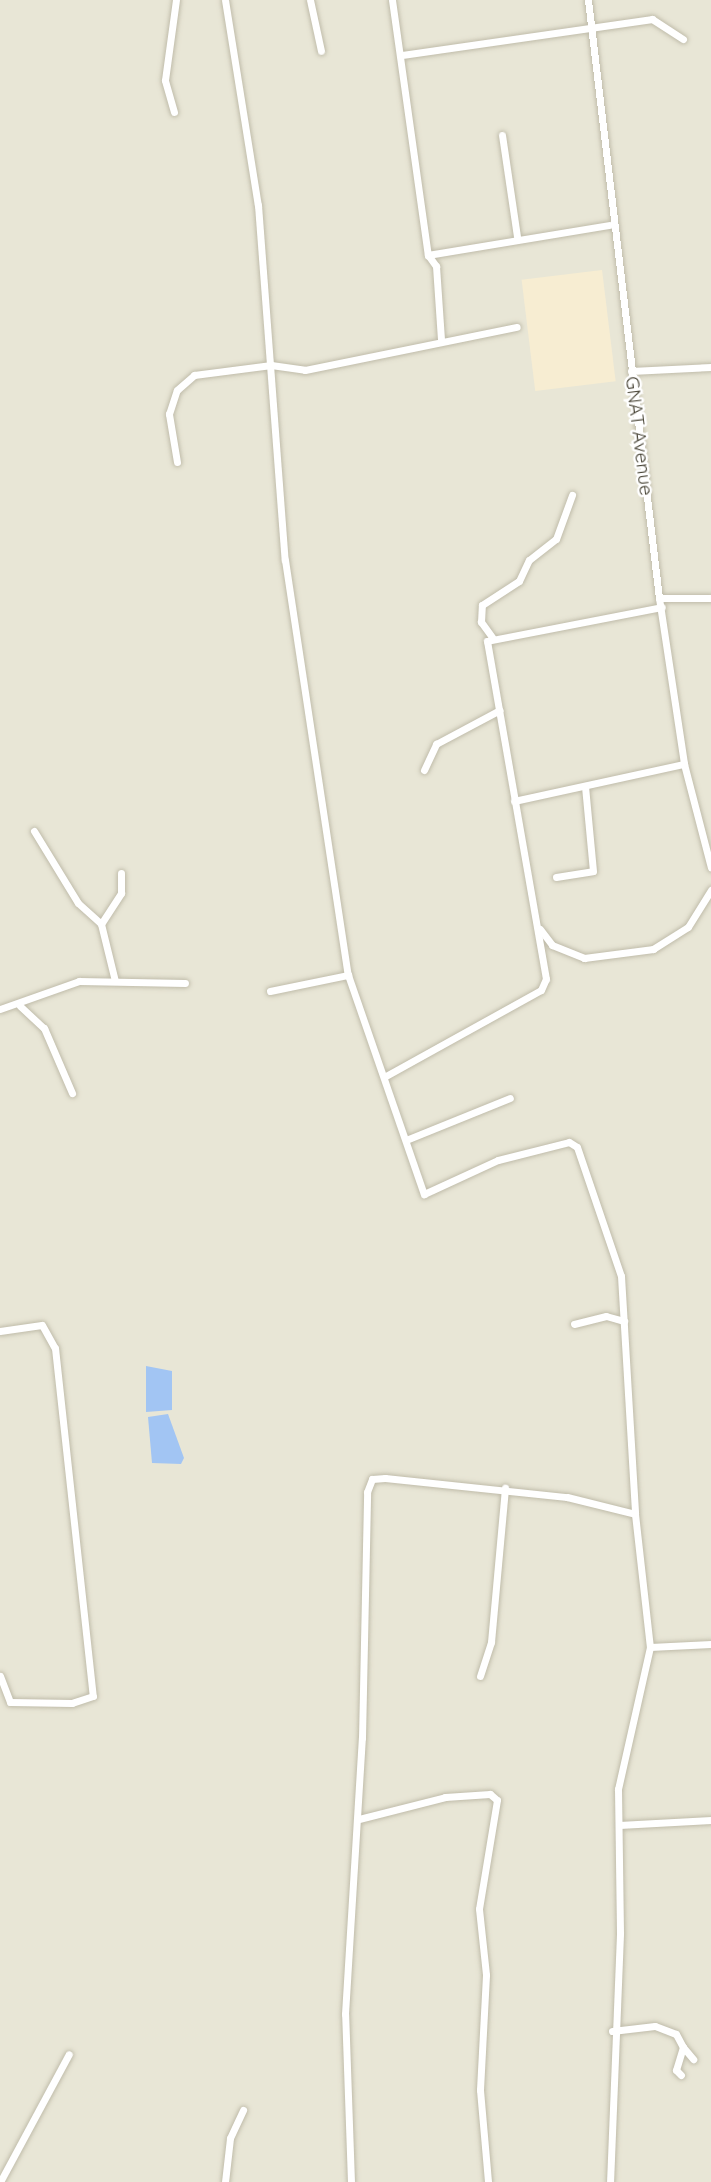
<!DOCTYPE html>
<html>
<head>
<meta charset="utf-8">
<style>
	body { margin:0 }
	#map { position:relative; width:711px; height:2182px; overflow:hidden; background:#f4f3e8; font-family:Quicksand,sans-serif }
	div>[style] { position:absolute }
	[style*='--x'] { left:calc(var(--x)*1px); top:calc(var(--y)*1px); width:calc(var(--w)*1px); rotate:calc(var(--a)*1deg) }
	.residential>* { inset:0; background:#e8e6d6; transform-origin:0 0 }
	.commercial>* { inset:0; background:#f7edd2; transform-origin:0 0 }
	.water>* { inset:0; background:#a2c5f3 }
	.roads { filter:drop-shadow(0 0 2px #c0bcaa) drop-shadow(0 0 2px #c0bcaa) }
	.street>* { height:7px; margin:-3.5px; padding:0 3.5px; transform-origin:3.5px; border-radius:3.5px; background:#fff }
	span { translate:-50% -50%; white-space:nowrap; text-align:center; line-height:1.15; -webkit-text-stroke:5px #fff; paint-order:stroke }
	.street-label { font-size:19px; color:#484436 }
</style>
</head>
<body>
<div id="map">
	<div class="residential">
		<i style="left:0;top:0;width:711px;height:2182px"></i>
	</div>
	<div class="commercial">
		<i style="left:602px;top:270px;width:112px;height:81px;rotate:83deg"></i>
	</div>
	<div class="water">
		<i style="clip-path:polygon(146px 1366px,172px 1371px,172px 1410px,146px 1412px)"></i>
		<i style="clip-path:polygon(168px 1414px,184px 1458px,181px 1464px,152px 1463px,148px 1417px)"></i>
	</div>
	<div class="roads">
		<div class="street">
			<i style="--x:225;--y:0;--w:208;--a:80.9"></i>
			<i style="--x:258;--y:205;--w:356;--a:85.7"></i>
			<i style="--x:285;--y:560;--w:420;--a:81.4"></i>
			<i style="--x:348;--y:975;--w:232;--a:70.9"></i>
			<i style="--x:424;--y:1194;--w:81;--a:-24.7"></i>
			<i style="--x:498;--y:1160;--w:73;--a:-14.2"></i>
			<i style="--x:569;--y:1142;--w:9;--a:32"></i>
			<i style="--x:577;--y:1147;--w:136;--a:71.2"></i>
			<i style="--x:621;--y:1276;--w:238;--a:86.6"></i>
			<i style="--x:310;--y:0;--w:52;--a:77.8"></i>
			<i style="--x:392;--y:0;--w:258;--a:82"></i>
			<i style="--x:428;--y:255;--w:14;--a:54"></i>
			<i style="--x:436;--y:266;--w:73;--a:86.1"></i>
			<i style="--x:588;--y:0;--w:602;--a:83.23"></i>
			<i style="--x:659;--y:598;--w:168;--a:81.4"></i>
			<i style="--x:684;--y:764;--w:107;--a:75.4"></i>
			<i style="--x:402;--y:55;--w:253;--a:-8.2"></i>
			<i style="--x:652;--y:19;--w:37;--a:33"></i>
			<i style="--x:174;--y:112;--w:33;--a:-106"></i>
			<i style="--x:165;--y:80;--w:81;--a:-82.2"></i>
			<i style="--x:502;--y:135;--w:103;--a:81.6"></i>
			<i style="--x:428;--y:255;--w:184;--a:-9.4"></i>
			<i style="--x:631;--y:371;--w:80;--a:-2.9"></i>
			<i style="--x:177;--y:462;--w:49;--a:-99.5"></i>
			<i style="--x:169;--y:414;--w:25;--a:-72"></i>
			<i style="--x:177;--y:390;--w:23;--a:-41"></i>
			<i style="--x:194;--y:375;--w:78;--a:-7.4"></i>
			<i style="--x:271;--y:365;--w:34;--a:8"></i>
			<i style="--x:305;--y:370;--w:216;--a:-11.5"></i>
			<i style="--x:659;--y:598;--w:52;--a:0"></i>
			<i style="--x:492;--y:637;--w:19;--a:-126"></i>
			<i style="--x:481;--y:622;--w:17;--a:-87"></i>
			<i style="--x:482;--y:605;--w:44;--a:-33"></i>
			<i style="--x:519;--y:581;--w:23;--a:-65"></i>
			<i style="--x:529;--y:560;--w:34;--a:-38"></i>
			<i style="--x:556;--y:539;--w:47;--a:-70"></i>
			<i style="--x:424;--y:770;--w:29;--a:-65"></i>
			<i style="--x:436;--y:744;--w:72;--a:-28"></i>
			<i style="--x:514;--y:801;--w:174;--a:-12.3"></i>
			<i style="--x:34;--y:831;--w:84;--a:58.6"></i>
			<i style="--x:78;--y:903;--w:31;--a:42"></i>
			<i style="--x:556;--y:877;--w:37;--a:-9"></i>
			<i style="--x:593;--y:871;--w:85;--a:-95.4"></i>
			<i style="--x:540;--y:929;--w:20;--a:53"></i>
			<i style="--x:552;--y:945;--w:35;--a:22"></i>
			<i style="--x:584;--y:958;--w:70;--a:-7.4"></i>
			<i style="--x:653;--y:949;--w:41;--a:-32.2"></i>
			<i style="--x:688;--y:927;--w:44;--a:-58.1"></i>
			<i style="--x:115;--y:981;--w:59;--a:-103.8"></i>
			<i style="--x:101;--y:924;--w:37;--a:-57"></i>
			<i style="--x:121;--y:893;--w:20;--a:-90"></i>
			<i style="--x:270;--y:991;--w:80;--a:-11.6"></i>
			<i style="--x:20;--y:1006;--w:33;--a:43"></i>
			<i style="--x:44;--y:1028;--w:71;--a:66.7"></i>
			<i style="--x:0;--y:1009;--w:84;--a:-19.5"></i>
			<i style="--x:79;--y:981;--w:106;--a:1.1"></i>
			<i style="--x:384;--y:1077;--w:179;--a:-29"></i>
			<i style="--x:541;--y:990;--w:12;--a:-66"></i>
			<i style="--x:546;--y:979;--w:343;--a:-99.9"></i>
			<i style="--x:487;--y:641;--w:178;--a:-11"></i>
			<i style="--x:406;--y:1140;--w:112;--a:-22"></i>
			<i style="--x:574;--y:1324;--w:33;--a:-14"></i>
			<i style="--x:606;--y:1316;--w:19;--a:16"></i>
			<i style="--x:0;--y:1331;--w:42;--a:-8.1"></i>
			<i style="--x:42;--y:1325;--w:26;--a:61"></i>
			<i style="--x:55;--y:1348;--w:350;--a:83.8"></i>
			<i style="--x:93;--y:1696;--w:22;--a:162"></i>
			<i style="--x:72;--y:1703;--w:62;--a:-179.1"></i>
			<i style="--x:10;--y:1702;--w:28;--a:-111"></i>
			<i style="--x:650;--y:1647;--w:61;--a:-2.8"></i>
			<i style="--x:480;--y:1676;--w:36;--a:-72"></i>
			<i style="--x:491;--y:1642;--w:155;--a:-84.8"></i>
			<i style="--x:359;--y:1819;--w:89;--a:-14.3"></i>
			<i style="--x:445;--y:1797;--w:45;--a:-3.8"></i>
			<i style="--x:490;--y:1794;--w:9;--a:41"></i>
			<i style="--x:497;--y:1800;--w:110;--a:99.4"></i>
			<i style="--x:479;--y:1909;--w:66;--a:83.9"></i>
			<i style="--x:486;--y:1975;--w:115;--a:93"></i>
			<i style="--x:480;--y:2090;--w:92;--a:85"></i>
			<i style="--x:619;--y:1825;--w:92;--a:-3.1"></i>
			<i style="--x:612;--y:2031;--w:43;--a:-6.6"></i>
			<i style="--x:655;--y:2026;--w:22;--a:21"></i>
			<i style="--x:676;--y:2034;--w:15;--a:62"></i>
			<i style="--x:683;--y:2047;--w:24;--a:107"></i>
			<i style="--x:676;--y:2070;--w:7;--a:45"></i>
			<i style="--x:683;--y:2047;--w:16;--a:50"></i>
			<i style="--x:0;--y:2182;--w:145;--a:-61.7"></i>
			<i style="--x:225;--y:2182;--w:44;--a:-83.5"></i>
			<i style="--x:230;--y:2138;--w:31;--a:-65"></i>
			<i style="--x:351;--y:2182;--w:168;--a:-92"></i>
			<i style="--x:345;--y:2014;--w:277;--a:-86.5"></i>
			<i style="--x:362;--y:1738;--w:246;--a:-88.8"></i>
			<i style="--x:367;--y:1492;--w:14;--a:-69"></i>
			<i style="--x:372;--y:1479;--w:13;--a:-4"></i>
			<i style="--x:385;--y:1478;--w:183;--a:6"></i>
			<i style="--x:567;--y:1497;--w:70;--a:14"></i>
			<i style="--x:635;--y:1514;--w:134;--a:83.6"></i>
			<i style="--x:650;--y:1647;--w:146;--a:102.7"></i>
			<i style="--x:618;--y:1789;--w:145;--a:89.2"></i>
			<i style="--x:620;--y:1934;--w:248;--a:92.3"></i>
		</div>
	</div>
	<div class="street-label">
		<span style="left:639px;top:436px;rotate:83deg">GNAT Avenue</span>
	</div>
</div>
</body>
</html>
